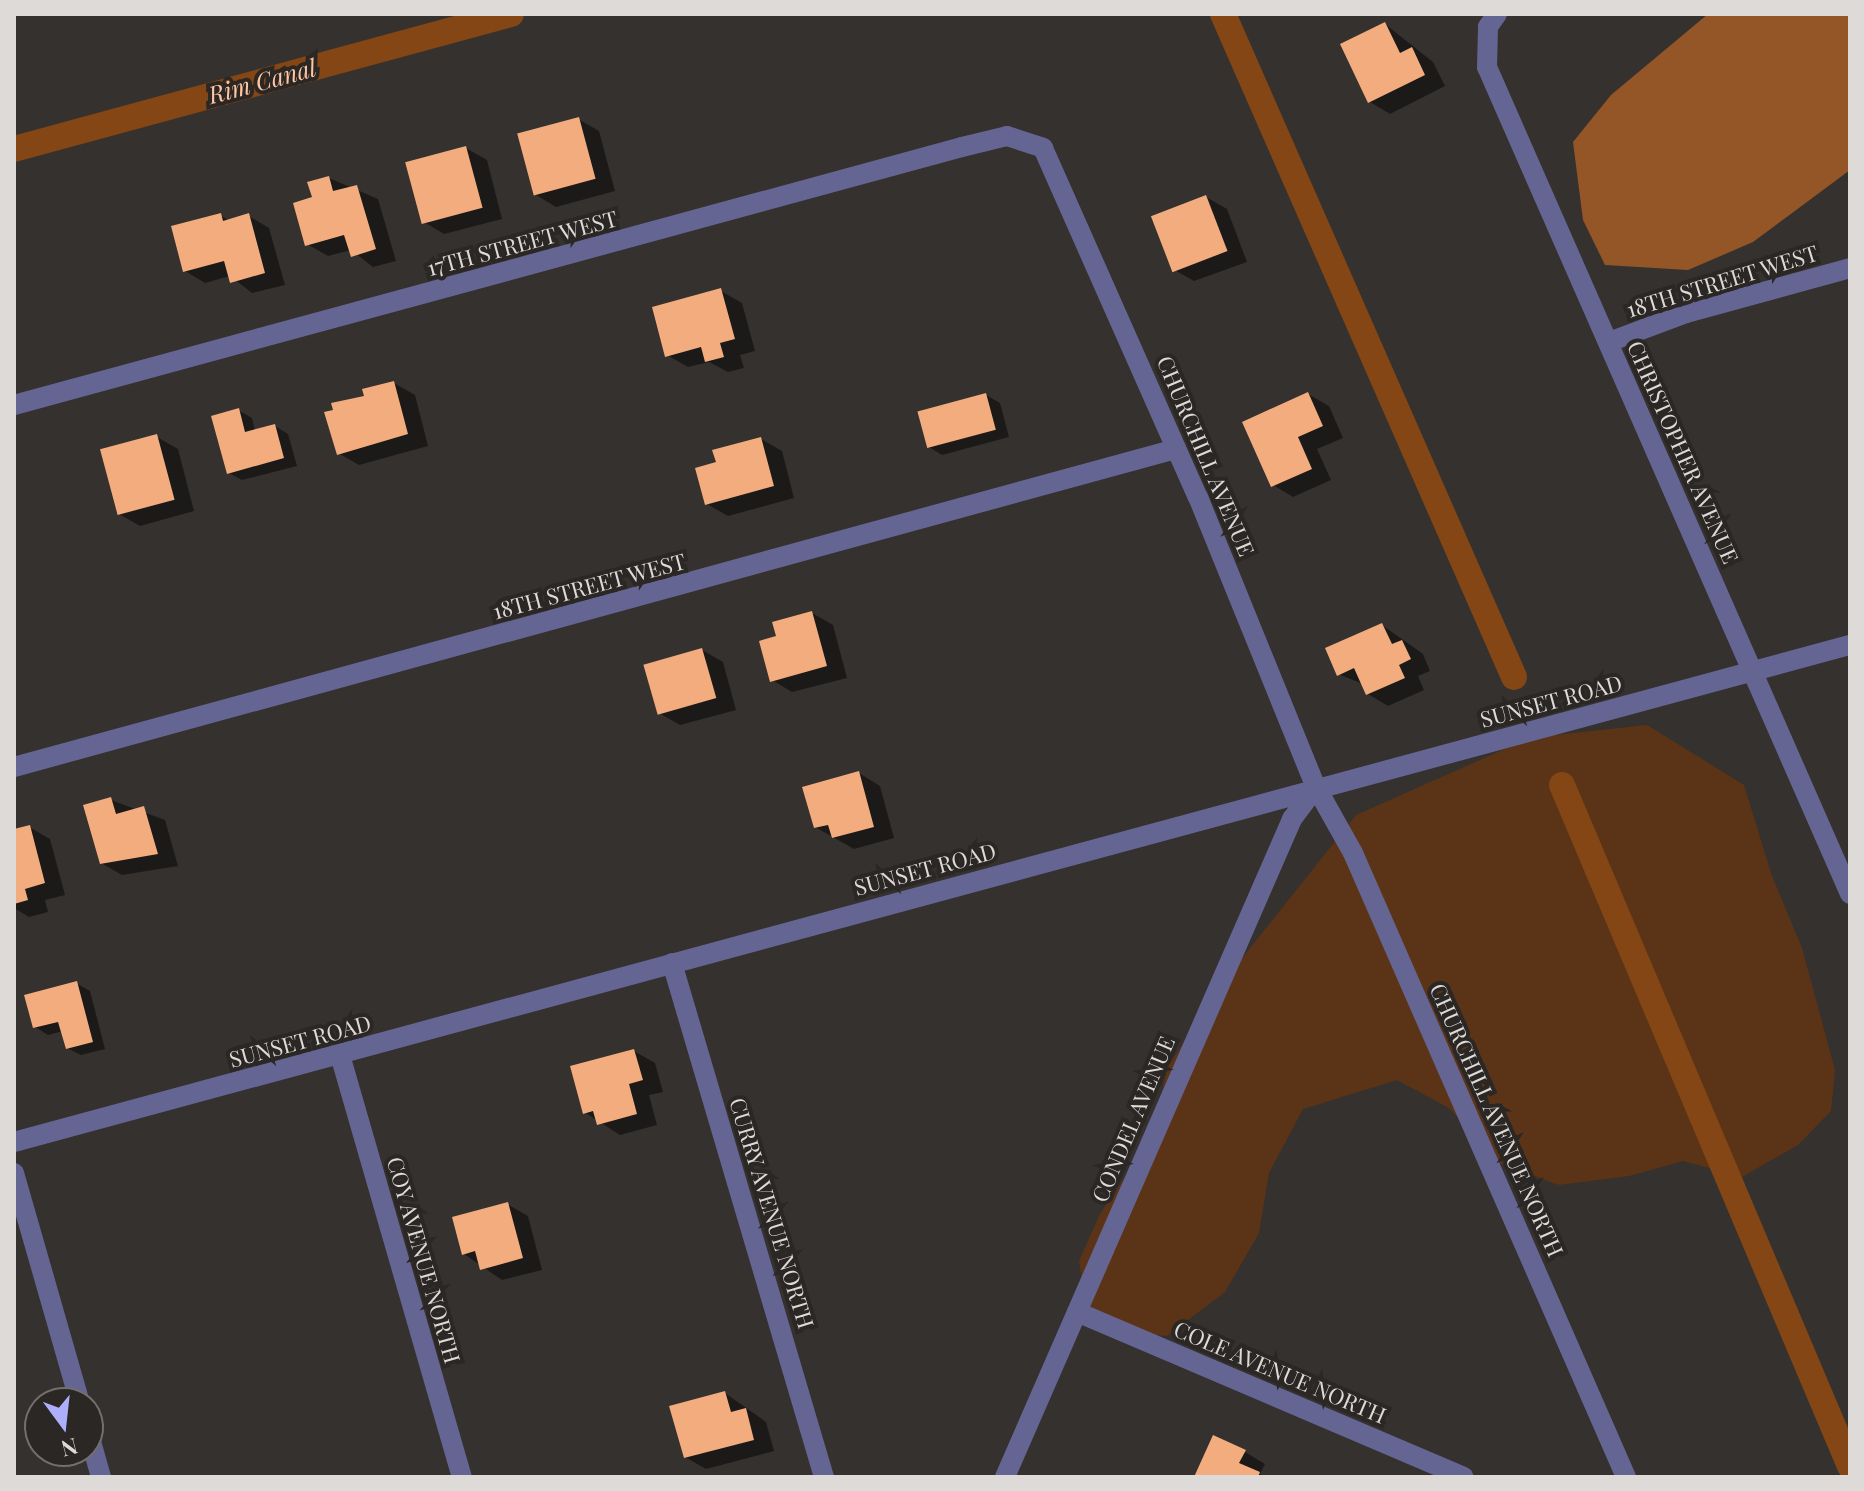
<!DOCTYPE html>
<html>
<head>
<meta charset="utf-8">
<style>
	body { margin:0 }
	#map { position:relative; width:1864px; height:1491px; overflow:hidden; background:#35312e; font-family:"Playfair Display",serif }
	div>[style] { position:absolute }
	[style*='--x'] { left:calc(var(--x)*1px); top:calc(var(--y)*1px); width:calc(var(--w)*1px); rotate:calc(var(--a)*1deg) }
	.green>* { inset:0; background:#5b3417 }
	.forest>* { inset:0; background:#945627 }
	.shadow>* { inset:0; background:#0007 }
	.canal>* { height:26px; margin:-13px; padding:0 13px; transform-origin:13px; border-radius:13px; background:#834614 }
	.building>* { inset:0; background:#f2ac7e; transform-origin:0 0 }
	.street>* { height:20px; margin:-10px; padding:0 10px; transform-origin:10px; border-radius:10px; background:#656594 }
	span { translate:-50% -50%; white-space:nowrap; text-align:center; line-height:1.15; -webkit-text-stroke:8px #2b2724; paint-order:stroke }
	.street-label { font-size:22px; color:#dddad8 }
	.water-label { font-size:24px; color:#fec6a2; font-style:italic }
	.frame { position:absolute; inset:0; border:16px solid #dddad8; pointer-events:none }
	.north { position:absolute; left:24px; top:1387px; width:80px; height:80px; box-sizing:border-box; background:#2b2724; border:2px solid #726f6c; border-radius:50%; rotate:165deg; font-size:22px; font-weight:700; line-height:32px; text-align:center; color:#dddad8 }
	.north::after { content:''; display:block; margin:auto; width:28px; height:36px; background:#adaffb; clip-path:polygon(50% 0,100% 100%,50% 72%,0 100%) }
</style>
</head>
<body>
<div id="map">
	<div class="green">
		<i style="clip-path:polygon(1647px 725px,1744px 785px,1772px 876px,1802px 948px,1835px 1070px,1831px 1111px,1798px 1145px,1742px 1177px,1683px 1161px,1629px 1176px,1559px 1185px,1501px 1164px,1449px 1108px,1397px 1080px,1303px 1109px,1269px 1173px,1259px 1233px,1225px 1292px,1167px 1336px,1127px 1332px,1087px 1309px,1079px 1261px,1100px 1214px,1154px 1134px,1167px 1068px,1220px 986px,1356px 815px,1507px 748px,1555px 735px)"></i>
	</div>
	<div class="forest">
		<i style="clip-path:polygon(1708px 14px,1850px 14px,1850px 170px,1753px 242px,1688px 270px,1605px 265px,1583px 220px,1573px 142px,1611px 95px)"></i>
	</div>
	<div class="shadow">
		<i style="clip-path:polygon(1385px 24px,1433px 62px,1445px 86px,1390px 114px,1370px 102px)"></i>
		<i style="clip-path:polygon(578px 119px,599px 131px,615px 191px,556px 207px,536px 195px)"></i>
		<i style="clip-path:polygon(466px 148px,487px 160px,502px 219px,444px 234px,424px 222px)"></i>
		<i style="clip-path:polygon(329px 178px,378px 199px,396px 261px,373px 267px,351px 250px,328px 256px,307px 244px)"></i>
		<i style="clip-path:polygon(1206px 197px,1227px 209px,1247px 262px,1194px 281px,1173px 269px)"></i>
		<i style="clip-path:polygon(220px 215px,230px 221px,249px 216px,269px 228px,285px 285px,252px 293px,230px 276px,205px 283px,185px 271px)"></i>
		<i style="clip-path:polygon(721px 291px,742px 303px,755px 351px,740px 355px,744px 368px,728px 372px,709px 362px,688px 367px,667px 355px)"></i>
		<i style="clip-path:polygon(394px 383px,415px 395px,428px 446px,359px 465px,338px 453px,367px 397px)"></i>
		<i style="clip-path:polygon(1308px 394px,1329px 406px,1343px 438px,1317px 449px,1331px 480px,1293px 497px,1273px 485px)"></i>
		<i style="clip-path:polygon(986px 395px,1000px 403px,1009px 437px,942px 455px,929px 447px)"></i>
		<i style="clip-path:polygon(238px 410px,252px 418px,255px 431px,275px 426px,288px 434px,297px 466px,242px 480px,229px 473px)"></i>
		<i style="clip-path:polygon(157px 437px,178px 449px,194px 511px,140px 526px,119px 514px)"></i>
		<i style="clip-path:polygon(761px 439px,782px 451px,794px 498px,728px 516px,707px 504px,718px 464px)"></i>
		<i style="clip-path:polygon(812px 613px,833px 625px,847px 678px,792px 692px,772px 680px,778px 638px)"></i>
		<i style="clip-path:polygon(1382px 625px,1423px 654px,1430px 671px,1418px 676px,1424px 690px,1388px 706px,1368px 694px,1363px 684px,1338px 674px)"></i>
		<i style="clip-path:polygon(702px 650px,723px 662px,736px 710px,680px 725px,659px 713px)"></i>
		<i style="clip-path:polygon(859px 773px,880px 786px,894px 838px,854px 849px,815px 827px)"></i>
		<i style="clip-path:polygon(111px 800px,165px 820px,178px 866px,122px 875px,101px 863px)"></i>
		<i style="clip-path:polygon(29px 827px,50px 839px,65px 895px,45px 900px,48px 912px,29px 917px,14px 908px,14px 831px)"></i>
		<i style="clip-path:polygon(76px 983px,90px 991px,105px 1049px,81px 1055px,67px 1048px,63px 1031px,48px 1035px,35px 1027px)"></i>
		<i style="clip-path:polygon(634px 1051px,655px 1063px,663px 1092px,649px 1095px,657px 1125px,620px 1135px,584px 1112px)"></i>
		<i style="clip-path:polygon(507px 1204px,528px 1216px,542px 1270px,502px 1280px,464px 1254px)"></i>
		<i style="clip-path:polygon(725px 1393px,766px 1422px,774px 1451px,706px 1469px,685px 1457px)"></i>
		<i style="clip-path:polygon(1245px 1452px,1265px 1464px,1260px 1474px,1265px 1477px,1196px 1477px)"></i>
	</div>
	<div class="canal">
		<i style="--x:1223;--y:14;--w:724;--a:66.3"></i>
		<i style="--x:14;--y:149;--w:515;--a:-15.2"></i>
		<i style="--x:1562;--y:785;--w:739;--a:67.08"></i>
	</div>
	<div class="building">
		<i style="clip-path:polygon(1385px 22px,1400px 53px,1412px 47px,1425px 75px,1368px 103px,1340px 44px)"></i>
		<i style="left:579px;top:117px;width:64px;height:64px;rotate:75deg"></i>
		<i style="left:466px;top:146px;width:64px;height:63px;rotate:75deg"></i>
		<i style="clip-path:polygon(329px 176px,333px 191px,357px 185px,376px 249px,351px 257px,344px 235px,305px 246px,293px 203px,312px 197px,307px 182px)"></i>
		<i style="left:1206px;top:195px;width:60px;height:59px;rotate:69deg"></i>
		<i style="clip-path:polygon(221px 213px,223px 221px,249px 213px,265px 273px,230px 283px,224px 261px,183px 272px,171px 226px)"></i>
		<i style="clip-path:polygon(721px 288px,735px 339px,720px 343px,724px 357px,705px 362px,701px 347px,665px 357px,652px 307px)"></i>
		<i style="clip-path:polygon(394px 381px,408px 434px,337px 455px,324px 412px,333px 410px,331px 403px,364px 396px,362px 389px)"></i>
		<i style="clip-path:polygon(1308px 392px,1323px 426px,1298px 437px,1312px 469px,1271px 487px,1242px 422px)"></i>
		<i style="left:986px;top:393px;width:38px;height:71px;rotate:75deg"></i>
		<i style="clip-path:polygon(239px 408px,245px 432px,275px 424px,284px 458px,227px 474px,211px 416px)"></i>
		<i style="left:157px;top:434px;width:68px;height:59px;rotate:75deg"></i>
		<i style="clip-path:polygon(761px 437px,774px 486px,705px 505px,695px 468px,716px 462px,712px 450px)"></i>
		<i style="clip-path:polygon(812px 611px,827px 666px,770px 682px,759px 641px,776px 636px,772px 622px)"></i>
		<i style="clip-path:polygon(1382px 623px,1392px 644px,1402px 640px,1411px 659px,1399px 665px,1405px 678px,1366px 695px,1354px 668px,1337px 676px,1325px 648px)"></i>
		<i style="left:702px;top:648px;width:52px;height:61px;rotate:74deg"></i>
		<i style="clip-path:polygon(859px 771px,874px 827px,832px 838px,828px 825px,814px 828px,802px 787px)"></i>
		<i style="clip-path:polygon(111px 797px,116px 814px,144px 806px,158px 854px,100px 864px,83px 805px)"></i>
		<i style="clip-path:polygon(30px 825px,45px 883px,25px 889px,28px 900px,14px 904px,14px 829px)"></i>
		<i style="clip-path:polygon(77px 981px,93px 1042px,66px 1049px,58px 1022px,33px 1028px,24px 995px)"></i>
		<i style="clip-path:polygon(634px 1049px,643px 1080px,629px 1084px,637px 1114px,597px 1125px,593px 1111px,583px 1114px,570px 1066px)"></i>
		<i style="clip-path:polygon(508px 1202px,523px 1258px,480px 1270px,475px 1251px,462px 1255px,452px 1217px)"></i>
		<i style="clip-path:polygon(725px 1391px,731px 1412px,746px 1408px,754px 1440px,684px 1458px,669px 1406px)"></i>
		<i style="clip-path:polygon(1213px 1435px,1246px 1450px,1239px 1463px,1260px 1472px,1258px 1477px,1194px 1477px)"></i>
	</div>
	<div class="street">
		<i style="--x:1497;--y:14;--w:16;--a:125"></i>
		<i style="--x:1488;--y:27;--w:40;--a:91.4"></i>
		<i style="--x:1487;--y:67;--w:903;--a:66.3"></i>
		<i style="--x:1609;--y:342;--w:82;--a:-20.6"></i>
		<i style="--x:1686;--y:313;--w:170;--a:-15.3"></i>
		<i style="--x:14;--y:405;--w:982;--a:-15.22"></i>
		<i style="--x:962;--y:147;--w:46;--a:-13.7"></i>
		<i style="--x:1007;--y:136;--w:38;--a:18"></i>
		<i style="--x:1043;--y:148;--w:382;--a:66.1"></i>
		<i style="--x:1198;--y:497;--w:313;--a:67.9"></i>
		<i style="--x:1316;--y:787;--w:76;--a:60.7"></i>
		<i style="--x:1353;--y:853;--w:681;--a:66.37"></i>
		<i style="--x:14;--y:767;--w:1205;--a:-15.31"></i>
		<i style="--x:672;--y:963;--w:536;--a:73.53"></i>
		<i style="--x:340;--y:1055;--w:439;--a:73.9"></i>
		<i style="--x:14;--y:1142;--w:1902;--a:-15.15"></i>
		<i style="--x:14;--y:1173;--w:239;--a:74"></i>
		<i style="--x:1077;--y:1312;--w:420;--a:23.1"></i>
		<i style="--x:88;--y:1431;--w:48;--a:74.2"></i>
		<i style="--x:1005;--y:1477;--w:718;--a:-66.43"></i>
		<i style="--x:1292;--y:819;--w:40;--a:-53"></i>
	</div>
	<div class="street-label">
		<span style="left:522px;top:243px;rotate:-15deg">17TH STREET WEST</span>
		<span style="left:1722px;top:281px;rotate:-17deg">18TH STREET WEST</span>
		<span style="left:1683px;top:452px;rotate:66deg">CHRISTOPHER AVENUE</span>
		<span style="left:1206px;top:456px;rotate:67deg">CHURCHILL AVENUE</span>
		<span style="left:589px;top:586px;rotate:-15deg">18TH STREET WEST</span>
		<span style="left:1551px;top:701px;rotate:-15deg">SUNSET ROAD</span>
		<span style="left:925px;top:869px;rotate:-15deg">SUNSET ROAD</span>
		<span style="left:300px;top:1041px;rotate:-15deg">SUNSET ROAD</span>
		<span style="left:1133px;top:1119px;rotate:-67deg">CONDEL AVENUE</span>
		<span style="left:1497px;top:1120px;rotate:66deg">CHURCHILL AVENUE NORTH</span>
		<span style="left:772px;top:1213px;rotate:73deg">CURRY AVENUE NORTH</span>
		<span style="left:424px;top:1260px;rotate:74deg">COY AVENUE NORTH</span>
		<span style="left:1280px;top:1372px;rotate:23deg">COLE AVENUE NORTH</span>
	</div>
	<div class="water-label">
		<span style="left:262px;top:81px;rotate:-15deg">Rim Canal</span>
	</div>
	<div class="frame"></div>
	<div class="north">N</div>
</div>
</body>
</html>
